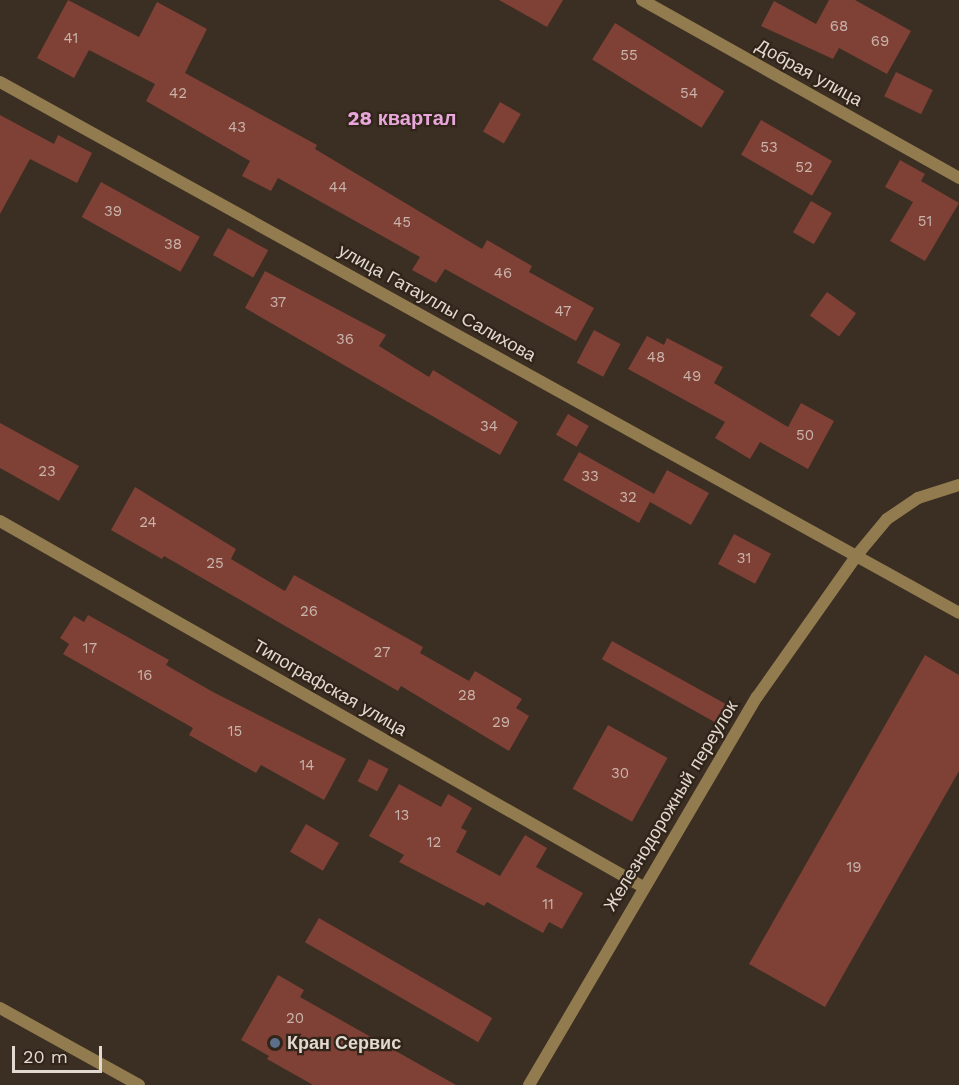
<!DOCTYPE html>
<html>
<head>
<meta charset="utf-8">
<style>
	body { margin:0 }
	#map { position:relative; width:959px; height:1085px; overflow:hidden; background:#3b2e23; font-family:"Work Sans",sans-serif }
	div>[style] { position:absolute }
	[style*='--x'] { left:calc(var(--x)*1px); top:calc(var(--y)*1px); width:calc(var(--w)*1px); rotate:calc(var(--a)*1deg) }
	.building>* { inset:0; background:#7f4036; transform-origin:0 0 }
	.lane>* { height:12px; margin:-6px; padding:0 6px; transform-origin:6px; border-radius:6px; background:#927c4f }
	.street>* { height:12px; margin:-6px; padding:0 6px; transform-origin:6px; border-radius:6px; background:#927c4f }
	.dots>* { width:16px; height:16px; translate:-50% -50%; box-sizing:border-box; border:3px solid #312419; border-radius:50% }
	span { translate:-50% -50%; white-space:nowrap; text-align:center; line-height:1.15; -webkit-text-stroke:4.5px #312419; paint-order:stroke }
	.number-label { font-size:15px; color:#c9b3aa }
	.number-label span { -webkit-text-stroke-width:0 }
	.street-label { font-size:18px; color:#e2d9d1 }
	.poi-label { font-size:18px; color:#e2d9d1; font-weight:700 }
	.left { translate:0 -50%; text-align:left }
	.neighbourhood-label { font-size:20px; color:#e7a7da; font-weight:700 }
	.scale { position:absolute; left:12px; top:1046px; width:90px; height:27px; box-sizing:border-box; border:3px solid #e2d9d1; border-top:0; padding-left:8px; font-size:18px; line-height:21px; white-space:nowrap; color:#e2d9d1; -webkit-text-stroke:4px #312419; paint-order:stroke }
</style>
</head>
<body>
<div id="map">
	<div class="building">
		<i style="clip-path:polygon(68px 0,139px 37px,157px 2px,207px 29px,185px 73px,317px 145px,315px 149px,482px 249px,487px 240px,532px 266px,529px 272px,594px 308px,576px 341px,445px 269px,436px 283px,412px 270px,420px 257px,278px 178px,271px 191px,242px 176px,250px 161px,146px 101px,155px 84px,89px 50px,74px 78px,37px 58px)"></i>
		<i style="clip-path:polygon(499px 0,563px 0,547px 27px)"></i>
		<i style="clip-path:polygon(829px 0,855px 0,911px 31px,887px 74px,839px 48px,833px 59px,761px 26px,774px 1px,816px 24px)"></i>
		<i style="left:615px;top:23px;width:129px;height:43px;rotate:32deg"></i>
		<i style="left:896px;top:72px;width:41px;height:27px;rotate:26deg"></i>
		<i style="left:500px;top:102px;width:24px;height:34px;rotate:30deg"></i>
		<i style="clip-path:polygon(0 115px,54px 144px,58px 135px,92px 153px,77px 183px,30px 159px,0 214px)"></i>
		<i style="left:761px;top:120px;width:82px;height:40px;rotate:30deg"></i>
		<i style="clip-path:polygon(900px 160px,925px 174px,921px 181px,959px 203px,925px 261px,890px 241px,913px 202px,885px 187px)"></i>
		<i style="left:101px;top:182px;width:113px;height:40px;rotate:29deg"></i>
		<i style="left:811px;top:201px;width:24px;height:36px;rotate:30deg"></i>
		<i style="left:228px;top:228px;width:46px;height:31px;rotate:29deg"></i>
		<i style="clip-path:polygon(265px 271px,386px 335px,379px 346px,429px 377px,433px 370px,518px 422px,500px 455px,245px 308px)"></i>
		<i style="left:827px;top:292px;width:36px;height:29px;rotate:36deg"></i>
		<i style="left:594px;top:330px;width:30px;height:37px;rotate:28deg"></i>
		<i style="clip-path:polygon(647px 336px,664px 345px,667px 338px,723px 367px,714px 383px,788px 427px,801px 403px,834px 421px,808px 469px,760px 442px,750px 459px,715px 438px,725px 422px,628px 369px)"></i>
		<i style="left:568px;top:414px;width:24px;height:24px;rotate:30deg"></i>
		<i style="clip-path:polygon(0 423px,79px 466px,59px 501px,0 468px)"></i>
		<i style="clip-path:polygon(579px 452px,654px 494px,667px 470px,709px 493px,691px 525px,650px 502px,639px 523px,563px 480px)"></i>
		<i style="clip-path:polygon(135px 487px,236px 549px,231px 559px,285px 591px,294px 575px,423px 647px,420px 653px,469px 681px,475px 671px,522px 699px,516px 708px,529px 716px,509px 751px,401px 686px,398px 691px,164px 556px,162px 559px,111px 530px)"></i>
		<i style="left:734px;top:534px;width:42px;height:34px;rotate:28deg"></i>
		<i style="clip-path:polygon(88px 615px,169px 660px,166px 665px,213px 692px,346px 759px,324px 800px,261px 765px,256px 773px,189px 735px,193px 728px,63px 654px,69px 644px,60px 638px,74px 616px,84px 622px)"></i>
		<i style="left:612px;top:641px;width:131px;height:21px;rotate:29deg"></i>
		<i style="clip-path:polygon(925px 655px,959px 675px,959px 771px,825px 1007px,749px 964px)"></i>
		<i style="left:608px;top:725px;width:68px;height:73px;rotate:29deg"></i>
		<i style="left:369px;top:759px;width:22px;height:25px;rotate:27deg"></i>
		<i style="clip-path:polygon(399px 784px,441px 807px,448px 794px,472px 808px,461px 828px,467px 831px,456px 852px,500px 876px,525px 835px,547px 848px,536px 867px,583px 893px,562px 929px,549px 922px,543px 933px,487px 902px,484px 906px,399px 862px,404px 855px,369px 836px)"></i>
		<i style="left:306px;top:824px;width:38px;height:32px;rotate:30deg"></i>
		<i style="left:319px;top:918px;width:200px;height:28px;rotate:30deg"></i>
		<i style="clip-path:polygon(278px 975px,304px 990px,300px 997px,456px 1085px,313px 1085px,267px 1059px,269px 1056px,241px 1040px)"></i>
	</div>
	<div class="lane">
		<i style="--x:857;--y:555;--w:47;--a:-50.2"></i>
		<i style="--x:887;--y:519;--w:37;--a:-34"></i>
		<i style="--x:918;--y:498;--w:43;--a:-17.6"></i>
		<i style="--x:0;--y:1008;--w:159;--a:29"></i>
	</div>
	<div class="street">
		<i style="--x:642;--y:0;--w:364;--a:29.3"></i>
		<i style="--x:0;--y:82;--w:1096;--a:28.97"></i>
		<i style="--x:0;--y:521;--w:740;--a:29.65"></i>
		<i style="--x:529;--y:1085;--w:450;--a:-59.6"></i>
		<i style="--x:757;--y:697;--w:174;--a:-54.8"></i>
	</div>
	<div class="dots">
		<i style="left:275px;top:1043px;background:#5c6f8a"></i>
	</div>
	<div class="number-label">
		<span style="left:839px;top:27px">68</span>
		<span style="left:71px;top:39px">41</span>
		<span style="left:880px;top:42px">69</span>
		<span style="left:629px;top:56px">55</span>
		<span style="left:178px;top:94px">42</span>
		<span style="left:689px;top:94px">54</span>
		<span style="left:237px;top:128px">43</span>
		<span style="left:769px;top:148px">53</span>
		<span style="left:804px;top:168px">52</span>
		<span style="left:338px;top:188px">44</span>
		<span style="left:113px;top:212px">39</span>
		<span style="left:925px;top:222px">51</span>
		<span style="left:402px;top:223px">45</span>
		<span style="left:173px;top:245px">38</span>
		<span style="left:503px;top:274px">46</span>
		<span style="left:278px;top:303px">37</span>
		<span style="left:563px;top:312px">47</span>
		<span style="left:345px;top:340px">36</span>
		<span style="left:656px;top:358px">48</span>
		<span style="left:692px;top:377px">49</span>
		<span style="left:489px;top:427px">34</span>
		<span style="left:805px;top:436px">50</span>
		<span style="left:47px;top:472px">23</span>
		<span style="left:590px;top:477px">33</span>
		<span style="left:628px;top:498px">32</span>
		<span style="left:148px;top:523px">24</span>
		<span style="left:744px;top:559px">31</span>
		<span style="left:215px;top:564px">25</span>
		<span style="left:309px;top:612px">26</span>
		<span style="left:90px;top:649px">17</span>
		<span style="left:382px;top:653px">27</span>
		<span style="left:145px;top:676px">16</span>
		<span style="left:467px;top:696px">28</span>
		<span style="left:501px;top:723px">29</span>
		<span style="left:235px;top:732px">15</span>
		<span style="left:307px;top:766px">14</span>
		<span style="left:620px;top:774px">30</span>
		<span style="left:402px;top:816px">13</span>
		<span style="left:434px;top:843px">12</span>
		<span style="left:854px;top:868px">19</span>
		<span style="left:548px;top:905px">11</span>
		<span style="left:295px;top:1019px">20</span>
	</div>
	<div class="street-label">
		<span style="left:809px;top:73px;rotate:29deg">Добрая улица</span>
		<span style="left:437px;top:303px;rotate:29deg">улица Гатауллы Салихова</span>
		<span style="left:330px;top:688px;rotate:30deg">Типографская улица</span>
		<span style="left:671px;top:806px;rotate:-59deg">Железнодорожный переулок</span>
	</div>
	<div class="poi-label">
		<span class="left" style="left:287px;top:1043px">Кран Сервис</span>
	</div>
	<div class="neighbourhood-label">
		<span style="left:402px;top:118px">28 квартал</span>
	</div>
	<div class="scale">20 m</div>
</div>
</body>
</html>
